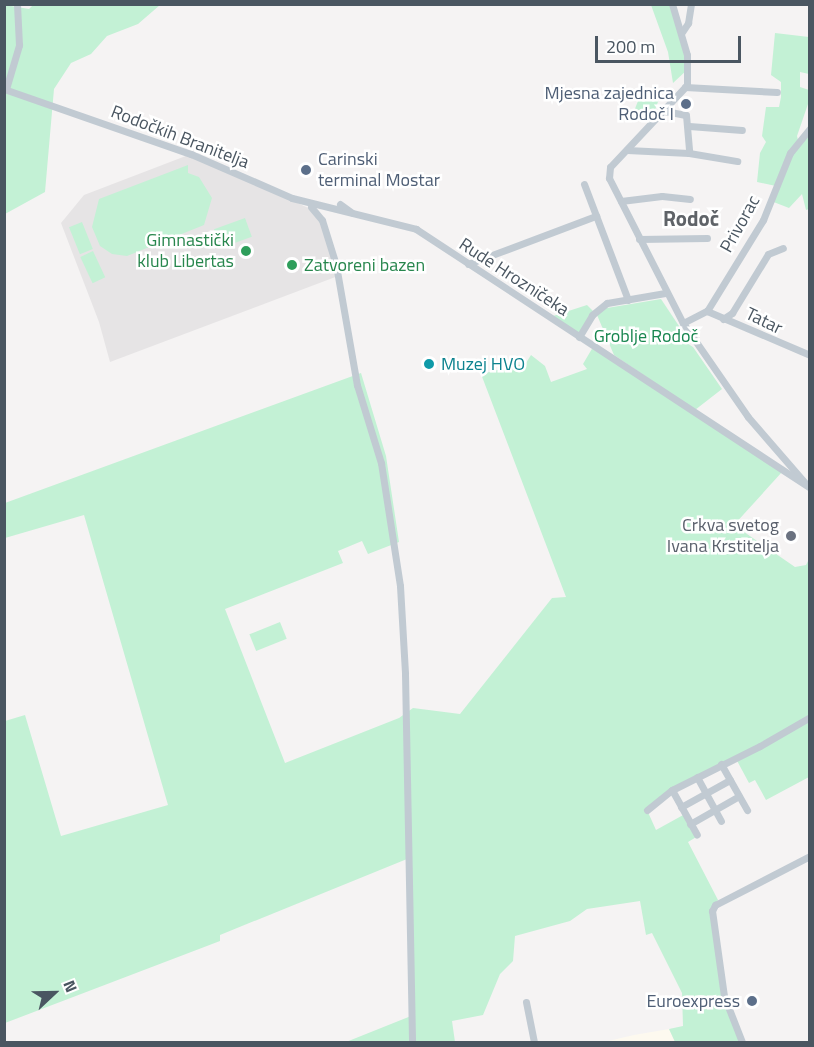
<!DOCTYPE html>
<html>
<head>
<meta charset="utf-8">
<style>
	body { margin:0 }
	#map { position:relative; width:814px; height:1047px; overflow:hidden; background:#f5f3f3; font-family:"Titillium Web",sans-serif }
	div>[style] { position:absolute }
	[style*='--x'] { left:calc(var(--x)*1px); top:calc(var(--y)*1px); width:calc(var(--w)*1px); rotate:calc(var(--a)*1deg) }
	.commercial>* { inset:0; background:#fdf9ef }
	.education>* { inset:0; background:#e6e4e5 }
	.green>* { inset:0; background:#c3f1d5; transform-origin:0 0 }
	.minor>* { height:7px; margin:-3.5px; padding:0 3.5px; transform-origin:3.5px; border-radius:3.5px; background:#c1cad2 }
	.dots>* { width:16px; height:16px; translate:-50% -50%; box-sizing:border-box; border:3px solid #fff; border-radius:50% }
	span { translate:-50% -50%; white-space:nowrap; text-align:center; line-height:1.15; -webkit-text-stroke:5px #fff; paint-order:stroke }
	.service-label { font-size:18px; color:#4e5e75 }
	.right { translate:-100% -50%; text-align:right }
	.left { translate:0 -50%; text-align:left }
	.street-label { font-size:18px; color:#4a5661 }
	.leisure-label { font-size:18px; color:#27864d }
	.park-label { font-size:18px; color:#17864f }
	.culture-label { font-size:18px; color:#0d838f }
	.worship-label { font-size:18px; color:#5b616d }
	.quarter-label { font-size:21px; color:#5f6368; font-weight:700 }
	.frame { position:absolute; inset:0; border:6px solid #4a5661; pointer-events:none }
	.north { position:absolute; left:24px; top:963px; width:60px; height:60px; -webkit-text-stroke:4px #fff; paint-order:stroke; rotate:68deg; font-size:16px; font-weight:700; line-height:24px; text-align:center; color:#4a5661 }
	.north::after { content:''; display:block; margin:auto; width:21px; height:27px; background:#4a5661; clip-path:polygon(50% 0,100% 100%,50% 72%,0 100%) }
	.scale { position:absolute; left:595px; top:36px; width:146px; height:27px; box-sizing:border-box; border:3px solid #4a5661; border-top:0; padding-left:8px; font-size:18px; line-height:21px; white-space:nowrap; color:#4a5661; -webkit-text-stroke:4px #fff; paint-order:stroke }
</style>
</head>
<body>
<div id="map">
	<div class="commercial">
		<i style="clip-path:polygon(669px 1029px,675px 1042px,604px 1042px,634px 1035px)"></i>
	</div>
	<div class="education">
		<i style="clip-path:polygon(191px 154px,317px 212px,338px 276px,110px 362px,99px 322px,61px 223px,84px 195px)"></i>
	</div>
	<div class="green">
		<i style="clip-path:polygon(34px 4px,160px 5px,138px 24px,107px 36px,91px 54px,71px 63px,54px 89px,45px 192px,5px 214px,5px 5px,29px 9px)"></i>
		<i style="clip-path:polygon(651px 5px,671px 5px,688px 69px,673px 83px,668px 52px)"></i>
		<i style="clip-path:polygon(775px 33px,809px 37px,809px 74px,800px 72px,800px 87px,809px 90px,808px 104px,797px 136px,798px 140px,809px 128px,809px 209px,806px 210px,802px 194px,789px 208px,771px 201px,776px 186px,757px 182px,760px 153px,766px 142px,762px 136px,766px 107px,779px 107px,781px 97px,781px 82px,771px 75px)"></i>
		<i style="left:643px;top:88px;width:19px;height:30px;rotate:21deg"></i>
		<i style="clip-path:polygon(188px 165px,188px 173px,199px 177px,212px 198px,204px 225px,127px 256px,112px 254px,100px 246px,92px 227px,99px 199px)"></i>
		<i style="left:245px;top:218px;width:20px;height:33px;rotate:70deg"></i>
		<i style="left:82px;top:222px;width:29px;height:14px;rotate:68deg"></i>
		<i style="left:93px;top:251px;width:29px;height:14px;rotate:65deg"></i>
		<i style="clip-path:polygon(661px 299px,685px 335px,682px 340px,693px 347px,722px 389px,695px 410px,614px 355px,597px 315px,601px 309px)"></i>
		<i style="clip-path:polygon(587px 305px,594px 312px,579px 337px,553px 316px)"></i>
		<i style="clip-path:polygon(593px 347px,782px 472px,734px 525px,795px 567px,806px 565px,809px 559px,809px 777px,766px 800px,755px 780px,749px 783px,735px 757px,697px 777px,647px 810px,656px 830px,685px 814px,698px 836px,688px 842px,718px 900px,712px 911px,724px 988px,742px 1042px,675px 1042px,669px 1029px,683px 1026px,682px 993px,652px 933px,646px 935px,640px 901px,587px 909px,570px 921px,515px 936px,513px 961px,500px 974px,483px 1015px,452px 1021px,455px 1042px,346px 1042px,411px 1016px,407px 859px,220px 935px,220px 941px,5px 1023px,5px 721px,25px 715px,61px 836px,168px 805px,84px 515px,5px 538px,5px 503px,361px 373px,386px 456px,399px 542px,368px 554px,362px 541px,338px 551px,343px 563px,225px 609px,285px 763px,399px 718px,413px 708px,460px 714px,552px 598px,566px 597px,481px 374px,526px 363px,531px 355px,545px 366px,551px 382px,587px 369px,583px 364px)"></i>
		<i style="left:280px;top:622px;width:18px;height:33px;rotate:68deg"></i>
	</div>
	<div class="minor">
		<i style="--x:672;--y:4;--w:53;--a:73.6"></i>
		<i style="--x:687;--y:55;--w:30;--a:90"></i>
		<i style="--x:687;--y:85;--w:112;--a:133.2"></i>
		<i style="--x:610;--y:167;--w:11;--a:95"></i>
		<i style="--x:609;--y:178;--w:163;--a:63"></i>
		<i style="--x:683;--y:323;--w:114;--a:55.3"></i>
		<i style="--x:748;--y:417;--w:89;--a:49.1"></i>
		<i style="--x:682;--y:32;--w:11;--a:-56"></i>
		<i style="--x:688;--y:23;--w:19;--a:-81"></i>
		<i style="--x:685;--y:87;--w:92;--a:3.1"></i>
		<i style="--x:4;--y:89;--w:198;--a:19.2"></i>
		<i style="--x:191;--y:154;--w:110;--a:23.5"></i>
		<i style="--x:292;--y:198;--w:128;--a:14"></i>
		<i style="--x:416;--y:229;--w:472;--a:33.3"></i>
		<i style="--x:6;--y:89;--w:46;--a:-73.5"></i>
		<i style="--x:19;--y:45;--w:41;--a:-92.8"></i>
		<i style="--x:665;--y:111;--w:21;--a:11"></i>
		<i style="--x:686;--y:115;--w:38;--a:85"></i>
		<i style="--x:689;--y:126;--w:53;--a:4.3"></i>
		<i style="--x:627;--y:150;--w:62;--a:2.8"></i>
		<i style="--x:689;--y:153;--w:49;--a:9.5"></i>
		<i style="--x:584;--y:184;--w:124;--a:69.2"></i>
		<i style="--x:621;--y:201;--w:41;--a:-7"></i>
		<i style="--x:662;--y:196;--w:28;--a:6"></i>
		<i style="--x:340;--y:204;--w:14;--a:36"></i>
		<i style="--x:311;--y:207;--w:17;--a:50"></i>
		<i style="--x:322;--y:220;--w:47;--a:72.7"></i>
		<i style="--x:336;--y:265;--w:122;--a:80.1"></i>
		<i style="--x:357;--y:385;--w:82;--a:72.9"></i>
		<i style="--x:381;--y:463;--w:124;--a:81.2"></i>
		<i style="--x:400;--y:586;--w:88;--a:86.7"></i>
		<i style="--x:405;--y:674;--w:368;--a:88.9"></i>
		<i style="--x:639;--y:239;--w:68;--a:-0.8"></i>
		<i style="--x:468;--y:264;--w:137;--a:-20.6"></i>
		<i style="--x:707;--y:311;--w:112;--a:23.1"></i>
		<i style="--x:723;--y:319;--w:11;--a:-34"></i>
		<i style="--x:732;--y:313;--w:69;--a:-58.6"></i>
		<i style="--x:768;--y:254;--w:16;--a:-22"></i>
		<i style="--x:683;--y:323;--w:27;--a:-27"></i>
		<i style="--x:707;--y:311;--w:107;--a:-58.4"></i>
		<i style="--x:763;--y:220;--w:72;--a:-68.1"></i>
		<i style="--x:790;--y:153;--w:32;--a:-51"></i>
		<i style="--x:579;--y:337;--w:26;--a:-59"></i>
		<i style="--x:592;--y:315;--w:19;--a:-39"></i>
		<i style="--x:607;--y:303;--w:59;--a:-9.8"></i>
		<i style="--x:721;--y:764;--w:53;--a:60.5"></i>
		<i style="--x:697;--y:777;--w:50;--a:61.4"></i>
		<i style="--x:672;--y:790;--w:51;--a:60.9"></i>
		<i style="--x:681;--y:807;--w:56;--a:-28.9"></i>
		<i style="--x:647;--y:810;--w:32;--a:-39"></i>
		<i style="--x:672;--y:790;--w:98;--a:-26.6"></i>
		<i style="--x:760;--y:746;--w:58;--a:-30.1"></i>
		<i style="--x:690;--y:824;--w:56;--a:-29.7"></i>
		<i style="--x:526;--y:1002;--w:41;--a:78.7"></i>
		<i style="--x:742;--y:1042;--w:49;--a:-111.4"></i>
		<i style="--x:724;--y:996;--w:86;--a:-98"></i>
		<i style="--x:712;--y:911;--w:7;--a:-63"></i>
		<i style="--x:715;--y:905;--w:107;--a:-27.3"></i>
	</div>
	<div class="dots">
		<i style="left:686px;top:104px;background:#5c6f8a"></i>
		<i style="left:306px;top:170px;background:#5c6f8a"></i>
		<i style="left:246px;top:251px;background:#2e9e5b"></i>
		<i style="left:292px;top:265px;background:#2e9e5b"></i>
		<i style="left:429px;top:364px;background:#0f9aa8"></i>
		<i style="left:791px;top:536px;background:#6b7280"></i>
		<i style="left:752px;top:1001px;background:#5c6f8a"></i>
	</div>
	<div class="service-label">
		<span class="right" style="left:674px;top:104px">Mjesna zajednica<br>Rodoč I</span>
		<span class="left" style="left:318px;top:170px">Carinski<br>terminal Mostar</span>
		<span class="right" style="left:740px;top:1001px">Euroexpress</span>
	</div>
	<div class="street-label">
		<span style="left:180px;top:137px;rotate:21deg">Rodočkih Branitelja</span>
		<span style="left:740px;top:224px;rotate:-61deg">Privorac</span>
		<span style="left:514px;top:277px;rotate:33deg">Rude Hrozničeka</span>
		<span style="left:764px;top:321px;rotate:26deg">Tatar</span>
	</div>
	<div class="leisure-label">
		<span class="right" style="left:234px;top:251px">Gimnastički<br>klub Libertas</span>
		<span class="left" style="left:304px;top:265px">Zatvoreni bazen</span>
	</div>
	<div class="park-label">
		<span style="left:646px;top:336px">Groblje Rodoč</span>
	</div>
	<div class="culture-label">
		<span class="left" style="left:441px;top:364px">Muzej HVO</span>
	</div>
	<div class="worship-label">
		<span class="right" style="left:779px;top:536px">Crkva svetog<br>Ivana Krstitelja</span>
	</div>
	<div class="quarter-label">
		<span style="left:691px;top:218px">Rodoč</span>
	</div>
	<div class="frame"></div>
	<div class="north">N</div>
	<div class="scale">200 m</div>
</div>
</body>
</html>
